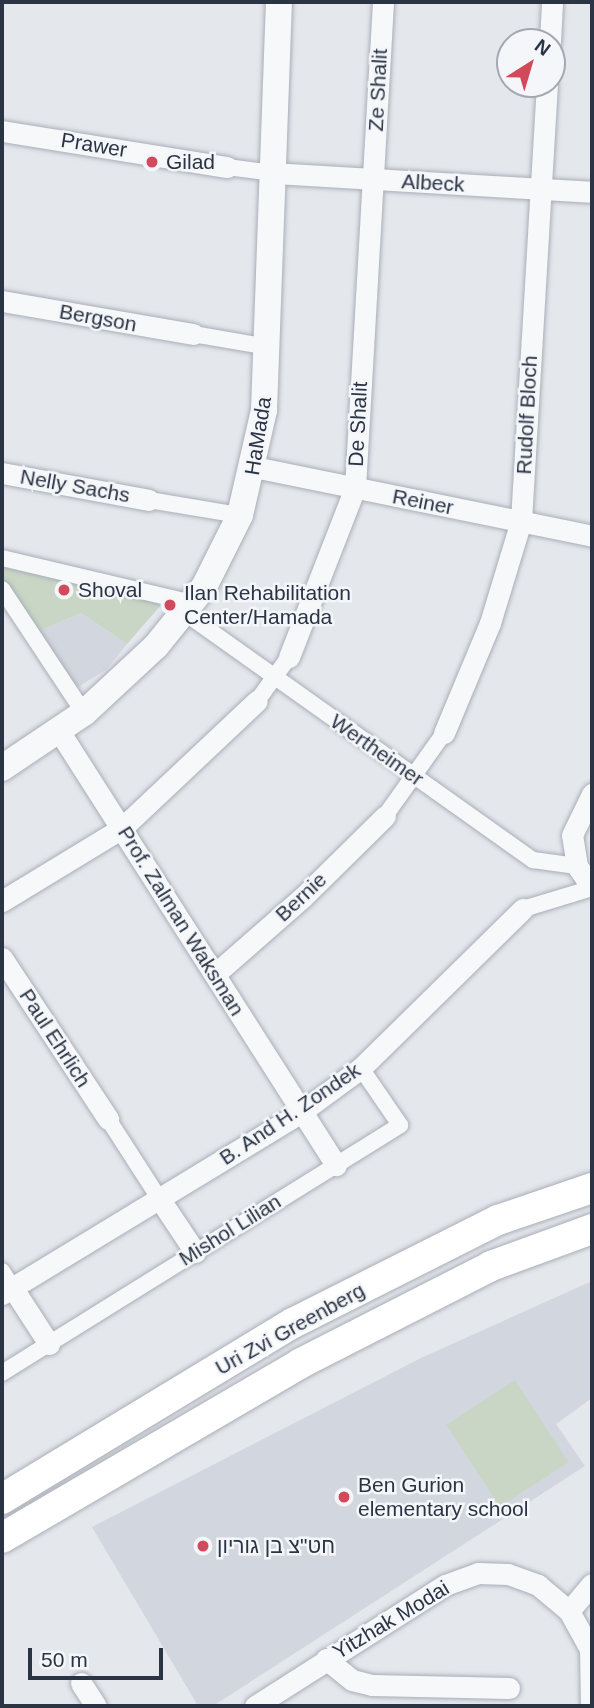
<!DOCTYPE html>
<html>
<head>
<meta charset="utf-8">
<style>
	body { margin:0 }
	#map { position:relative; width:594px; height:1708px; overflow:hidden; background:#e4e7ec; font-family:Helvetica,Heebo,sans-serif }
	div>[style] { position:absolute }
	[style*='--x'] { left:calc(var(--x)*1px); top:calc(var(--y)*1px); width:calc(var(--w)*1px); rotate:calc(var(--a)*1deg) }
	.built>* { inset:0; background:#d2d6de }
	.green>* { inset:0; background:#c9d6c5; transform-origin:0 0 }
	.roads { filter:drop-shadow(0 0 2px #a9aeb7) drop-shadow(0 0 2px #a9aeb7) }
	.pedestrian>* { height:16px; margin:-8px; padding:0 8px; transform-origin:8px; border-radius:8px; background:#f7f8fa }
	.minor>* { height:21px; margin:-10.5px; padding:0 10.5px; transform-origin:10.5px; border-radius:10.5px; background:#f7f8fa }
	.tertiary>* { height:26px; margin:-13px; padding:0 13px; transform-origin:13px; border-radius:13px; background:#f7f8fa }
	.secondary>* { height:30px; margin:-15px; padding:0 15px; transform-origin:15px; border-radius:15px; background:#fff }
	.dots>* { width:19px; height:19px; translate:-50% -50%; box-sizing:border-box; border:4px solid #f4f6f9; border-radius:50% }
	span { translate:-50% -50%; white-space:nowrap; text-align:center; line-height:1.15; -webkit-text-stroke:5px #f4f6f9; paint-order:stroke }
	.street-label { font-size:21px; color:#2b3445 }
	.poi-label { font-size:21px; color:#2b3445 }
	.left { translate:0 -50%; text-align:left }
	.frame { position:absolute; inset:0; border:4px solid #2b3445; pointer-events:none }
	.north { position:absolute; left:496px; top:28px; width:70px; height:70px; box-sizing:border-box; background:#f4f6f9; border:2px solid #a4a8b1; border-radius:50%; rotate:37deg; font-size:19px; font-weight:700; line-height:28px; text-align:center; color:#2b3445 }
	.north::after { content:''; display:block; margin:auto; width:24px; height:32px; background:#d1495b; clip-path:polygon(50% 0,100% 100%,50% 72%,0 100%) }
	.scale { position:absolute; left:28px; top:1648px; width:135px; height:32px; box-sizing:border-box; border:4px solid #2b3445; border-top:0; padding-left:9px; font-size:21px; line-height:24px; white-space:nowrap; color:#2b3445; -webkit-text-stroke:5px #f4f6f9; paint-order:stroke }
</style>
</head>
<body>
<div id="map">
	<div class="built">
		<i style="clip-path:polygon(81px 613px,127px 644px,107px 669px,75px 689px,36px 632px)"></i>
		<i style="clip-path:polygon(592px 1281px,592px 1398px,556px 1424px,585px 1466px,213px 1706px,198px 1706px,92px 1527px,421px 1358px)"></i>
	</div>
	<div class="green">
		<i style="clip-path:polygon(2px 559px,168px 597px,127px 644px,81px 613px,36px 632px,2px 589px)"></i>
		<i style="left:515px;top:1380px;width:98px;height:82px;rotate:57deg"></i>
	</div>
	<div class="roads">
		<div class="pedestrian">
			<i style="--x:227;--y:167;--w:46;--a:7.4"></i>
			<i style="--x:193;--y:334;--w:76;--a:9.8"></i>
			<i style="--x:149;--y:500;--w:92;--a:9.4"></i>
			<i style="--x:2;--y:558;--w:196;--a:13.3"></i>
			<i style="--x:2;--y:589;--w:149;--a:56.5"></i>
			<i style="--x:185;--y:613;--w:427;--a:35.4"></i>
			<i style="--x:533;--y:860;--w:44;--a:7.8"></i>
			<i style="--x:257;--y:701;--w:54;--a:-54"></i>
			<i style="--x:385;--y:816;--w:102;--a:-54.6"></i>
			<i style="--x:523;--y:909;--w:72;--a:-16.9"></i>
			<i style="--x:108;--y:1119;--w:94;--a:57.2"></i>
			<i style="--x:2;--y:1271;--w:19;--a:58"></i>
			<i style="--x:2;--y:1373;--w:469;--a:-31.9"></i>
			<i style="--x:400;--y:1125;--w:69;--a:-124.4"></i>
		</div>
		<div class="minor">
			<i style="--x:550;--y:42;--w:40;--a:-87.1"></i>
			<i style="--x:2;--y:131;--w:228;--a:9.1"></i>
			<i style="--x:273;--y:173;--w:320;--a:3.4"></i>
			<i style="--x:2;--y:301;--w:194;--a:9.8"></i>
			<i style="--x:254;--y:467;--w:345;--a:11.5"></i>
			<i style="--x:2;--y:473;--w:149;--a:10.4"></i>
			<i style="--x:289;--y:657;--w:181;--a:-68.7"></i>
			<i style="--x:355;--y:488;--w:487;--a:-86.7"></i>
			<i style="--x:59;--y:731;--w:515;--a:57.45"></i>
			<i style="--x:444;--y:733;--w:119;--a:-67.3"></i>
			<i style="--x:490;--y:623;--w:107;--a:-73.1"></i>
			<i style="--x:521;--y:521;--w:438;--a:-86.6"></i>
			<i style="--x:591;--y:886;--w:24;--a:-125"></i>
			<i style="--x:577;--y:866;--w:31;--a:-99"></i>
			<i style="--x:572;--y:835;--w:46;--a:-64"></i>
			<i style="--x:2;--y:901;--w:140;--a:-31.3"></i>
			<i style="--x:122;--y:828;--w:185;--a:-43.3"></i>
			<i style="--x:2;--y:958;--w:193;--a:56.6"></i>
			<i style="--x:215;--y:974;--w:117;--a:-41.2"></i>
			<i style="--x:303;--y:897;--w:115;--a:-44.6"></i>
			<i style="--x:159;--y:1198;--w:65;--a:56.3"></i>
			<i style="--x:12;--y:1287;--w:68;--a:57"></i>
			<i style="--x:2;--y:1294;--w:350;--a:-31.3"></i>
			<i style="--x:301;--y:1112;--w:74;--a:-36.3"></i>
			<i style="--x:361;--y:1068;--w:227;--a:-44.5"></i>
			<i style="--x:569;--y:1611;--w:35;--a:-50"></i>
			<i style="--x:326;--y:1659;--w:33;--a:39"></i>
			<i style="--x:352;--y:1680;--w:21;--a:14"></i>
			<i style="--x:372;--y:1685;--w:137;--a:1.3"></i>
			<i style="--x:81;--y:1683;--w:27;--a:57"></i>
			<i style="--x:255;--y:1706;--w:225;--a:-32.5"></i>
			<i style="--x:445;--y:1585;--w:35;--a:-20"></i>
			<i style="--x:478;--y:1573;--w:30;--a:2"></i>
			<i style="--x:508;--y:1574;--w:32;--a:20"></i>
			<i style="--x:538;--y:1585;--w:40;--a:40"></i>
			<i style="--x:569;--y:1611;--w:43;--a:61.1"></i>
			<i style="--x:590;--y:1649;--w:57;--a:89"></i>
		</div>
		<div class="tertiary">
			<i style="--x:2;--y:768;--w:99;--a:-33.9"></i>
			<i style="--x:84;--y:713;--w:98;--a:-42.9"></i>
			<i style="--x:156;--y:646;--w:76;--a:-50.9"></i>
			<i style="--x:204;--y:587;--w:80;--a:-63.4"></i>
			<i style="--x:240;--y:515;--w:108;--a:-77.1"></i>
			<i style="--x:264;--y:410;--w:408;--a:-87.9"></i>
		</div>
		<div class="secondary">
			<i style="--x:2;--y:1499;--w:340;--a:-31.2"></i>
			<i style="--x:293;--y:1323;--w:229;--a:-26.7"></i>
			<i style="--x:498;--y:1220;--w:99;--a:-18.8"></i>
			<i style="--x:2;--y:1538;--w:346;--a:-30.3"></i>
			<i style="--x:301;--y:1363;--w:213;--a:-27"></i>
			<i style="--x:491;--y:1266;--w:108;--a:-20.1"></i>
		</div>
	</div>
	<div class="dots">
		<i style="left:152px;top:162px;background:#d1495b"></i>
		<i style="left:64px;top:590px;background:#d1495b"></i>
		<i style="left:170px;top:605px;background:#d1495b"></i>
		<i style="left:344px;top:1497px;background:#d1495b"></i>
		<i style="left:203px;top:1546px;background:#d1495b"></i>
	</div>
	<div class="street-label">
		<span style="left:378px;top:90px;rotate:-87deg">Ze Shalit</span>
		<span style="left:94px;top:145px;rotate:9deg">Prawer</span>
		<span style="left:433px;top:183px;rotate:3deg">Albeck</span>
		<span style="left:98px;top:318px;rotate:10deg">Bergson</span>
		<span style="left:527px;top:415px;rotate:-87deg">Rudolf Bloch</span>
		<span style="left:358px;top:424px;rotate:-87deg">De Shalit</span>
		<span style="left:258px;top:436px;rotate:-81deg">HaMada</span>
		<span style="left:75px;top:486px;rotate:10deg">Nelly Sachs</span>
		<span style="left:423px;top:502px;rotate:11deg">Reiner</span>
		<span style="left:377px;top:750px;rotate:35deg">Wertheimer</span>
		<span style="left:301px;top:897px;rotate:-43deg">Bernie</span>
		<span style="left:181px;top:921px;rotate:58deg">Prof. Zalman Waksman</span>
		<span style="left:55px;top:1038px;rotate:57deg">Paul Ehrlich</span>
		<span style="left:290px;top:1114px;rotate:-34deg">B. And H. Zondek</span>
		<span style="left:230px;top:1230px;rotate:-32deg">Mishol Lilian</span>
		<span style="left:290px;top:1329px;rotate:-29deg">Uri Zvi Greenberg</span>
		<span style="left:391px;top:1620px;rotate:-31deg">Yitzhak Modai</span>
	</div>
	<div class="poi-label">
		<span class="left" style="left:166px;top:162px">Gilad</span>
		<span class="left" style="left:78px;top:590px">Shoval</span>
		<span class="left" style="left:184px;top:605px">Ilan Rehabilitation<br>Center/Hamada</span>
		<span class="left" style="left:358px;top:1497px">Ben Gurion<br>elementary school</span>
		<span class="left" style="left:217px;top:1546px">חט"צ בן גוריון</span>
	</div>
	<div class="frame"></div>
	<div class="north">N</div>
	<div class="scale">50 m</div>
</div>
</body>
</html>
